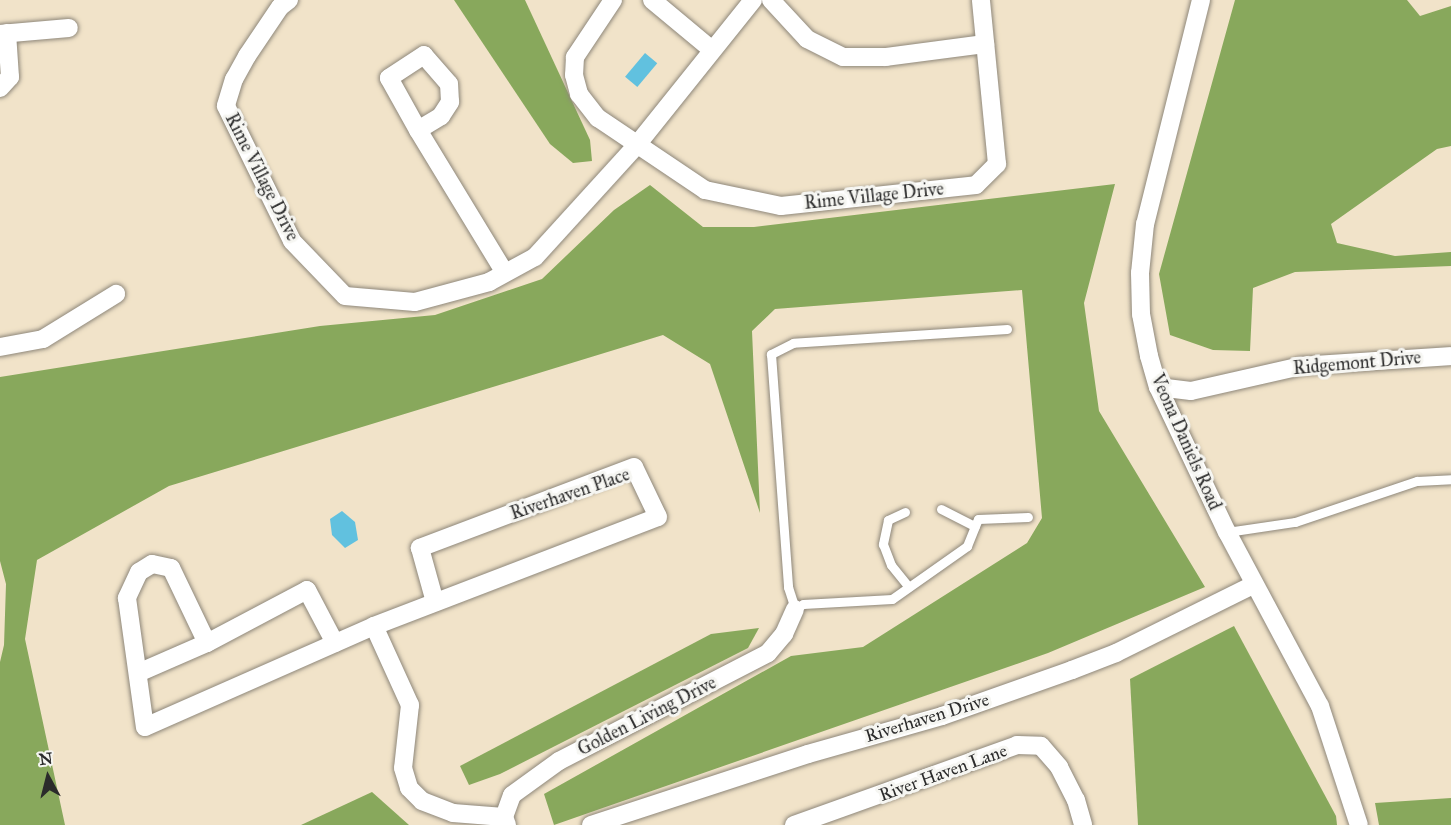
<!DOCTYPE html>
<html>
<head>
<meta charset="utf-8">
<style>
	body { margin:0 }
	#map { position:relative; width:1451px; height:825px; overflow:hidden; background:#f1e3c9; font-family:"IM FELL Great Primer",serif }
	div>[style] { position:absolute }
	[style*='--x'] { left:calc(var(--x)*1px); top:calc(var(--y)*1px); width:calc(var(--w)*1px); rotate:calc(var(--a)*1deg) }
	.forest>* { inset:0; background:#88a85c }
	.water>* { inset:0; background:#61c1df; transform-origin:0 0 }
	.roads { filter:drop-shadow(0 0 2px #8e877a) drop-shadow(0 0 2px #8e877a) }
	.service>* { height:9px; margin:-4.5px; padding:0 4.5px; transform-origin:4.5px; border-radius:4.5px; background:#fff }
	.minor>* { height:18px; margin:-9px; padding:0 9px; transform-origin:9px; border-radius:9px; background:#fff }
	span { translate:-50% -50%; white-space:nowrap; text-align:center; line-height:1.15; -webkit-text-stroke:6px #f6f6f2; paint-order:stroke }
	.street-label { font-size:18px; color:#2b2b2b }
	.north { position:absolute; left:18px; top:747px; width:60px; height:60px; -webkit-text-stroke:4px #f6f6f2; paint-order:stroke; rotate:353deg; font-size:16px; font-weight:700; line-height:24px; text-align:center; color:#2b2b2b }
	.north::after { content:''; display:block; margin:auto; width:21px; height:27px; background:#2b2b2b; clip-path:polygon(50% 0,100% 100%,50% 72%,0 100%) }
</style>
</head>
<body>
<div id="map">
	<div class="forest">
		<i style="clip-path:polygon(454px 0,525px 0,590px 140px,592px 161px,573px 163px,550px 144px)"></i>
		<i style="clip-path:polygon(1235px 0,1407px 0,1420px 16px,1451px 6px,1451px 146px,1437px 149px,1331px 224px,1337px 243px,1395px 256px,1451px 252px,1451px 266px,1295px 272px,1253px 288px,1250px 351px,1213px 350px,1170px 335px,1159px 274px)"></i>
		<i style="clip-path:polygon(1115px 184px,1084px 303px,1099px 411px,1205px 587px,1048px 653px,554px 825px,544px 794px,791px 656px,863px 647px,1027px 543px,1042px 518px,1022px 290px,775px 309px,752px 331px,760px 513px,710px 364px,663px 335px,169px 486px,37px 560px,25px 639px,65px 825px,0 825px,0 662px,4px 645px,6px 584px,0 561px,0 377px,320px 326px,435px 315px,542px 279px,614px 210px,650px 185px,703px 227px,754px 227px)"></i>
		<i style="clip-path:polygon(1234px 626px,1336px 816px,1337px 825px,1138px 825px,1130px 679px)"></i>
		<i style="clip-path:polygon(759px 628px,748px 648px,500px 774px,469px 785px,460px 766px,711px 634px)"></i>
		<i style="clip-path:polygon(372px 792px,409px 825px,301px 825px)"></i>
		<i style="clip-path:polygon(1451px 798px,1451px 825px,1379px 825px,1375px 803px)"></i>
	</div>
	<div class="water">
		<i style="left:645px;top:53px;width:16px;height:31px;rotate:40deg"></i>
		<i style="clip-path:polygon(342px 511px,355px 522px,358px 540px,345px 548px,332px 535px,330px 519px)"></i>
	</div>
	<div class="roads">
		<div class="service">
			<i style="--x:1007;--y:329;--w:214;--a:176.3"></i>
			<i style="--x:793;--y:343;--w:25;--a:153"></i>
			<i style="--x:771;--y:354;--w:234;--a:85.8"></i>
			<i style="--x:788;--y:587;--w:23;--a:72"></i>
			<i style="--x:795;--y:609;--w:9;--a:-32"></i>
			<i style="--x:803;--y:604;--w:89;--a:-3.2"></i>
			<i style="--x:892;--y:599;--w:92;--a:-35.2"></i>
			<i style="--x:967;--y:546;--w:29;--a:-68"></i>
			<i style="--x:978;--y:519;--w:50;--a:-2.3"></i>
			<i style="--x:941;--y:509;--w:38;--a:27"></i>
			<i style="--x:905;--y:512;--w:19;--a:155"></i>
			<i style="--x:888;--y:520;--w:25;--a:102"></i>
			<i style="--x:883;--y:544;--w:22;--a:69"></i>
			<i style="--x:891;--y:565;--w:28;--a:51"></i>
			<i style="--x:1227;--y:532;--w:69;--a:-8.4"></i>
			<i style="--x:1295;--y:522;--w:129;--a:-18.6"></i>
			<i style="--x:1417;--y:481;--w:34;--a:-3"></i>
		</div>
		<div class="minor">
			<i style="--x:289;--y:0;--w:11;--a:142"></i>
			<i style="--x:280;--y:7;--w:59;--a:124"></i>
			<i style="--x:247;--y:56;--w:26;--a:119"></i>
			<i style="--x:234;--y:79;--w:28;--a:107"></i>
			<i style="--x:226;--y:106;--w:150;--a:63.9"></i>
			<i style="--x:292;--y:241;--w:76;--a:46.1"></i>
			<i style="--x:345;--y:296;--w:70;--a:4.9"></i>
			<i style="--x:415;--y:302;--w:77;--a:-15.1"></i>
			<i style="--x:489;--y:282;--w:52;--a:-28.5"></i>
			<i style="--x:535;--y:257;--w:150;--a:-47.7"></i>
			<i style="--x:636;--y:146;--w:187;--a:-51.3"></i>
			<i style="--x:613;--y:0;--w:69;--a:123.7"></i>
			<i style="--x:575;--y:57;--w:18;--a:93"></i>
			<i style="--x:574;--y:75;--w:20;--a:75"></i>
			<i style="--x:579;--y:94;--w:31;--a:52"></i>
			<i style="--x:598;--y:118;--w:129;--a:33.9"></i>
			<i style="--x:705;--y:190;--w:78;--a:11.9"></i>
			<i style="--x:781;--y:206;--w:196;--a:-6.1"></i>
			<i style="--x:976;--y:185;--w:30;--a:-45"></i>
			<i style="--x:997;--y:164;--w:165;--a:-95.6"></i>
			<i style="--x:652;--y:0;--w:78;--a:39.8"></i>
			<i style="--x:771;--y:0;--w:53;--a:47.3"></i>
			<i style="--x:807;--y:39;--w:40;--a:26.6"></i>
			<i style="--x:843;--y:57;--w:43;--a:0"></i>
			<i style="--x:886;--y:57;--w:100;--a:-7.5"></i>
			<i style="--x:1201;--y:0;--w:231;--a:104"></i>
			<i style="--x:1145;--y:224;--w:49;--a:95.8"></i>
			<i style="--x:1140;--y:273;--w:41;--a:88.6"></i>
			<i style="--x:1141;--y:314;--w:43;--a:79.2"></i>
			<i style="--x:1149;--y:356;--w:32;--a:74"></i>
			<i style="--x:1158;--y:387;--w:161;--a:64.6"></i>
			<i style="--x:1227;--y:532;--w:197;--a:61.9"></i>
			<i style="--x:1320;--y:706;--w:125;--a:71.9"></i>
			<i style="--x:0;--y:34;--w:69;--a:-5"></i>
			<i style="--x:0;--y:88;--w:15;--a:-48"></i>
			<i style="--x:10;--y:77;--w:44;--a:-93.9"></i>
			<i style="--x:418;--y:130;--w:27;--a:-31"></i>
			<i style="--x:441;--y:116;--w:17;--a:-57"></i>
			<i style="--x:450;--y:102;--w:18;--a:-93"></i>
			<i style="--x:449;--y:84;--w:38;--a:-131"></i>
			<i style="--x:424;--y:55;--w:42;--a:146.7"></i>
			<i style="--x:389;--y:78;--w:60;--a:60.9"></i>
			<i style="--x:418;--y:130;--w:167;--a:58.7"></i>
			<i style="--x:0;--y:347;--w:44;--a:-10.5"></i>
			<i style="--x:43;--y:339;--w:86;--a:-31.7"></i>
			<i style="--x:1158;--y:387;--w:33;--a:7"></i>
			<i style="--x:1191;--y:391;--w:113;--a:-12.8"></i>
			<i style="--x:1301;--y:366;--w:150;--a:-3.8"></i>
			<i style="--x:374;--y:626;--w:87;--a:65.5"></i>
			<i style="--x:410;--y:705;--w:63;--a:96.3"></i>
			<i style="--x:403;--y:768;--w:21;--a:73"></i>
			<i style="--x:409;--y:788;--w:18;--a:45"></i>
			<i style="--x:422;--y:801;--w:33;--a:21"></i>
			<i style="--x:453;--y:813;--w:51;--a:4.5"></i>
			<i style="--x:207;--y:643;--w:83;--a:-115.6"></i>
			<i style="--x:171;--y:568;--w:19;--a:-168"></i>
			<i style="--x:152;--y:564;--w:15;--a:148"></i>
			<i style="--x:139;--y:572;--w:29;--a:115"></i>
			<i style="--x:127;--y:598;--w:130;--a:82.1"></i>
			<i style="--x:145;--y:727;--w:250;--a:-23.8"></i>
			<i style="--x:374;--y:626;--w:304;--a:-21"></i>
			<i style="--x:658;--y:517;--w:55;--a:-115.6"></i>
			<i style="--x:634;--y:467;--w:229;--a:159.3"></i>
			<i style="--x:420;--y:548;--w:56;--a:74.5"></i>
			<i style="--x:138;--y:673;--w:75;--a:-23.5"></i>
			<i style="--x:207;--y:643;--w:113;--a:-27.9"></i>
			<i style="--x:307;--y:590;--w:60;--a:62.2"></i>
			<i style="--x:507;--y:825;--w:9;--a:-111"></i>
			<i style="--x:504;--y:817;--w:23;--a:-70"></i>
			<i style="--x:512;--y:795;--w:58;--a:-35.9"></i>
			<i style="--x:559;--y:761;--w:235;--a:-27.3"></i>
			<i style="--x:768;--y:653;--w:25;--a:-50"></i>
			<i style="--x:784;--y:634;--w:27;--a:-66"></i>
			<i style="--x:591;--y:825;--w:228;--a:-18.1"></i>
			<i style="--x:808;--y:754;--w:139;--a:-15.8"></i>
			<i style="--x:942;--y:716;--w:138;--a:-19.5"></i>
			<i style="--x:1072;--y:670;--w:47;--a:-21.1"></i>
			<i style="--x:1116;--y:653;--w:153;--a:-26.4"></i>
			<i style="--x:794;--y:825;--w:237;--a:-19.7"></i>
			<i style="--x:1017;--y:745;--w:24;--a:2"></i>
			<i style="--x:1041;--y:746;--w:28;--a:49"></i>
			<i style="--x:1059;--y:767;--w:37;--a:63"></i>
			<i style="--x:1076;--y:800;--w:26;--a:74"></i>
		</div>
	</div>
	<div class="street-label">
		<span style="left:262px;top:177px;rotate:63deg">Rime Village Drive</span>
		<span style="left:874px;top:196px;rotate:-6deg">Rime Village Drive</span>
		<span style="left:1357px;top:363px;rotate:-5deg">Ridgemont Drive</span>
		<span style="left:1186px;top:442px;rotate:66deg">Veona Daniels Road</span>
		<span style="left:570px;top:494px;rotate:-19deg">Riverhaven Place</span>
		<span style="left:647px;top:716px;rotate:-27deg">Golden Living Drive</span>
		<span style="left:927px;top:718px;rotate:-17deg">Riverhaven Drive</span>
		<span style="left:943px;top:773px;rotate:-20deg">River Haven Lane</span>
	</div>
	<div class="north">N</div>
</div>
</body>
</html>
